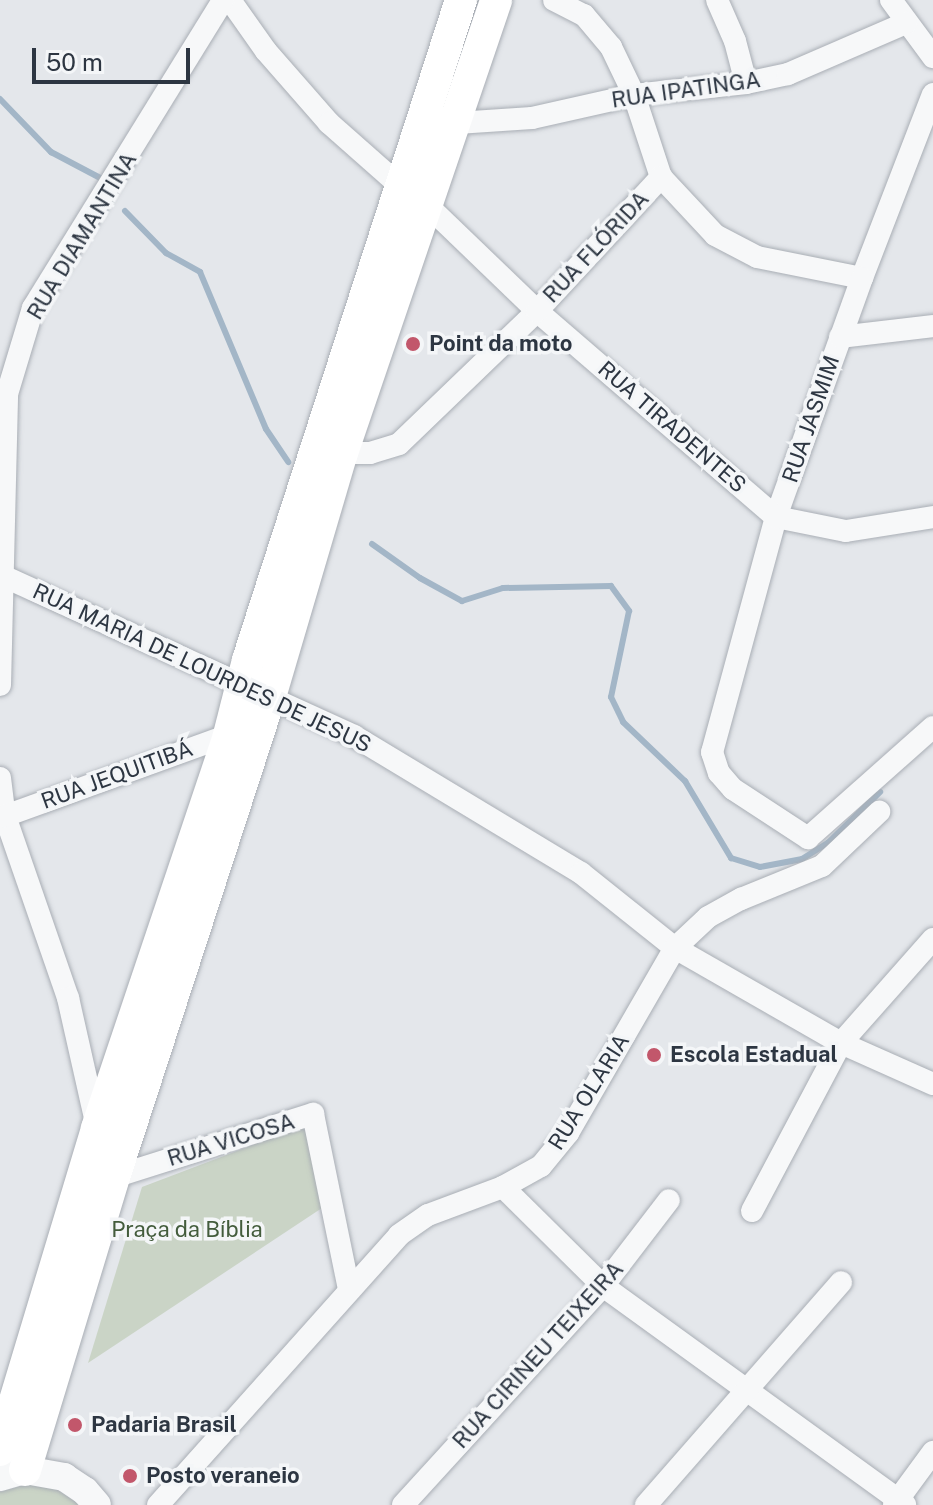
<!DOCTYPE html>
<html>
<head>
<meta charset="utf-8">
<style>
	body { margin:0 }
	#map { position:relative; width:933px; height:1505px; overflow:hidden; background:#e4e7eb; font-family:"Public Sans",sans-serif }
	div>[style] { position:absolute }
	[style*='--x'] { left:calc(var(--x)*1px); top:calc(var(--y)*1px); width:calc(var(--w)*1px); rotate:calc(var(--a)*1deg) }
	.green>* { inset:0; background:#cad4c6 }
	.stream>* { height:6px; margin:-3px; padding:0 3px; transform-origin:3px; border-radius:3px; background:#a3b6c7 }
	.roads { filter:drop-shadow(0 0 2px #a9aeb5) drop-shadow(0 0 2px #a9aeb5) }
	.minor>* { height:22px; margin:-11px; padding:0 11px; transform-origin:11px; border-radius:11px; background:#f7f8f9 }
	.tertiary>* { height:28px; margin:-14px; padding:0 14px; transform-origin:14px; border-radius:14px; background:#f7f8f9 }
	.secondary>* { height:32px; margin:-16px; padding:0 16px; transform-origin:16px; border-radius:16px; background:#fff }
	.dots>* { width:22px; height:22px; translate:-50% -50%; box-sizing:border-box; border:4px solid #f4f6f8; border-radius:50% }
	span { translate:-50% -50%; white-space:nowrap; text-align:center; line-height:1.15; -webkit-text-stroke:7px #f4f6f8; paint-order:stroke }
	.street-label { font-size:22px; color:#2d3642 }
	.poi-label { font-size:22px; color:#2d3642; font-weight:700 }
	.left { translate:0 -50%; text-align:left }
	.park-label { font-size:22px; color:#435c3c }
	.scale { position:absolute; left:32px; top:48px; width:158px; height:36px; box-sizing:border-box; border:4px solid #2d3642; border-top:0; padding-left:10px; font-size:24px; line-height:28px; white-space:nowrap; color:#2d3642; -webkit-text-stroke:6px #f4f6f8; paint-order:stroke }
</style>
</head>
<body>
<div id="map">
	<div class="green">
		<i style="clip-path:polygon(308px 1124px,322px 1208px,88px 1363px,142px 1187px)"></i>
		<i style="clip-path:polygon(31px 1483px,52px 1486px,80px 1505px,0 1505px,0 1492px)"></i>
	</div>
	<div class="stream">
		<i style="--x:0;--y:99;--w:74;--a:46.1"></i>
		<i style="--x:51;--y:152;--w:60;--a:27.8"></i>
		<i style="--x:125;--y:211;--w:59;--a:45.7"></i>
		<i style="--x:166;--y:253;--w:39;--a:29"></i>
		<i style="--x:200;--y:272;--w:170;--a:67.2"></i>
		<i style="--x:266;--y:429;--w:40;--a:56"></i>
		<i style="--x:372;--y:544;--w:59;--a:35.3"></i>
		<i style="--x:420;--y:578;--w:48;--a:28.7"></i>
		<i style="--x:462;--y:601;--w:43;--a:-17.6"></i>
		<i style="--x:503;--y:588;--w:108;--a:-1.1"></i>
		<i style="--x:611;--y:586;--w:31;--a:54"></i>
		<i style="--x:629;--y:611;--w:88;--a:101.8"></i>
		<i style="--x:611;--y:697;--w:28;--a:64"></i>
		<i style="--x:623;--y:722;--w:86;--a:43.6"></i>
		<i style="--x:685;--y:781;--w:90;--a:59.1"></i>
		<i style="--x:731;--y:858;--w:30;--a:17"></i>
		<i style="--x:760;--y:867;--w:43;--a:-10.8"></i>
		<i style="--x:802;--y:859;--w:31;--a:-32"></i>
		<i style="--x:828;--y:843;--w:73;--a:-44.4"></i>
	</div>
	<div class="roads">
		<div class="minor">
			<i style="--x:230;--y:0;--w:62;--a:54.8"></i>
			<i style="--x:266;--y:51;--w:96;--a:48.8"></i>
			<i style="--x:329;--y:123;--w:94;--a:41.5"></i>
			<i style="--x:554;--y:0;--w:34;--a:27"></i>
			<i style="--x:584;--y:15;--w:42;--a:49.8"></i>
			<i style="--x:611;--y:47;--w:53;--a:64.4"></i>
			<i style="--x:634;--y:95;--w:86;--a:71.8"></i>
			<i style="--x:661;--y:177;--w:79;--a:47"></i>
			<i style="--x:715;--y:235;--w:47;--a:27.6"></i>
			<i style="--x:757;--y:257;--w:107;--a:11.3"></i>
			<i style="--x:717;--y:0;--w:45;--a:66.3"></i>
			<i style="--x:735;--y:41;--w:43;--a:75.3"></i>
			<i style="--x:891;--y:0;--w:71;--a:53.6"></i>
			<i style="--x:933;--y:94;--w:197;--a:111.1"></i>
			<i style="--x:862;--y:278;--w:254;--a:109.8"></i>
			<i style="--x:776;--y:517;--w:244;--a:105.2"></i>
			<i style="--x:712;--y:752;--w:22;--a:72"></i>
			<i style="--x:719;--y:773;--w:21;--a:49"></i>
			<i style="--x:733;--y:789;--w:90;--a:33.2"></i>
			<i style="--x:808;--y:838;--w:167;--a:-41.6"></i>
			<i style="--x:457;--y:123;--w:75;--a:-3.8"></i>
			<i style="--x:532;--y:118;--w:105;--a:-12.7"></i>
			<i style="--x:634;--y:95;--w:113;--a:-6.1"></i>
			<i style="--x:746;--y:83;--w:43;--a:-12.1"></i>
			<i style="--x:788;--y:74;--w:129;--a:-23.4"></i>
			<i style="--x:427;--y:205;--w:153;--a:43.9"></i>
			<i style="--x:537;--y:311;--w:316;--a:40.8"></i>
			<i style="--x:776;--y:517;--w:71;--a:11.3"></i>
			<i style="--x:846;--y:531;--w:88;--a:-9.1"></i>
			<i style="--x:840;--y:337;--w:94;--a:-6.7"></i>
			<i style="--x:342;--y:453;--w:28;--a:0"></i>
			<i style="--x:370;--y:453;--w:30;--a:-17"></i>
			<i style="--x:399;--y:444;--w:192;--a:-43.9"></i>
			<i style="--x:537;--y:311;--w:183;--a:-47.2"></i>
			<i style="--x:3;--y:576;--w:386;--a:24.5"></i>
			<i style="--x:354;--y:736;--w:265;--a:31.1"></i>
			<i style="--x:581;--y:873;--w:120;--a:38.6"></i>
			<i style="--x:675;--y:948;--w:191;--a:29.8"></i>
			<i style="--x:841;--y:1043;--w:101;--a:24"></i>
			<i style="--x:0;--y:685;--w:291;--a:-88.6"></i>
			<i style="--x:7;--y:394;--w:90;--a:-73.2"></i>
			<i style="--x:33;--y:308;--w:362;--a:-58.3"></i>
			<i style="--x:0;--y:778;--w:38;--a:83"></i>
			<i style="--x:5;--y:816;--w:193;--a:70.9"></i>
			<i style="--x:68;--y:998;--w:132;--a:77.3"></i>
			<i style="--x:5;--y:816;--w:238;--a:-19.9"></i>
			<i style="--x:114;--y:1177;--w:209;--a:-17.6"></i>
			<i style="--x:313;--y:1114;--w:180;--a:78.4"></i>
			<i style="--x:503;--y:1187;--w:141;--a:44.7"></i>
			<i style="--x:603;--y:1286;--w:373;--a:35.9"></i>
			<i style="--x:752;--y:1211;--w:190;--a:-62.1"></i>
			<i style="--x:841;--y:1043;--w:139;--a:-48.5"></i>
			<i style="--x:158;--y:1505;--w:362;--a:-48.2"></i>
			<i style="--x:399;--y:1235;--w:35;--a:-35"></i>
			<i style="--x:428;--y:1215;--w:80;--a:-20.5"></i>
			<i style="--x:503;--y:1187;--w:43;--a:-28.9"></i>
			<i style="--x:541;--y:1166;--w:43;--a:-50.7"></i>
			<i style="--x:568;--y:1133;--w:214;--a:-60"></i>
			<i style="--x:675;--y:948;--w:45;--a:-43.2"></i>
			<i style="--x:708;--y:917;--w:38;--a:-29"></i>
			<i style="--x:741;--y:899;--w:87;--a:-22.2"></i>
			<i style="--x:822;--y:866;--w:79;--a:-43.5"></i>
			<i style="--x:403;--y:1505;--w:297;--a:-47.6"></i>
			<i style="--x:603;--y:1286;--w:108;--a:-52.5"></i>
			<i style="--x:646;--y:1505;--w:296;--a:-48.8"></i>
			<i style="--x:894;--y:1505;--w:66;--a:-53.7"></i>
		</div>
		<div class="tertiary">
			<i style="--x:0;--y:1477;--w:26;--a:-16"></i>
			<i style="--x:25;--y:1470;--w:40;--a:10"></i>
			<i style="--x:64;--y:1477;--w:25;--a:34"></i>
			<i style="--x:85;--y:1491;--w:18;--a:49"></i>
		</div>
		<div class="secondary">
			<i style="--x:0;--y:1450;--w:336;--a:-73.2"></i>
			<i style="--x:97;--y:1128;--w:415;--a:-71.4"></i>
			<i style="--x:229;--y:735;--w:77;--a:-75.8"></i>
			<i style="--x:248;--y:660;--w:694;--a:-72.11"></i>
			<i style="--x:25;--y:1470;--w:306;--a:-73.1"></i>
			<i style="--x:114;--y:1177;--w:505;--a:-72"></i>
			<i style="--x:270;--y:697;--w:254;--a:-73.6"></i>
			<i style="--x:342;--y:453;--w:478;--a:-71.2"></i>
		</div>
	</div>
	<div class="dots">
		<i style="left:413px;top:344px;background:#c2576b"></i>
		<i style="left:654px;top:1055px;background:#c2576b"></i>
		<i style="left:75px;top:1425px;background:#c2576b"></i>
		<i style="left:130px;top:1476px;background:#c2576b"></i>
	</div>
	<div class="street-label">
		<span style="left:686px;top:90px;rotate:-8deg">RUA IPATINGA</span>
		<span style="left:82px;top:236px;rotate:-59deg">RUA DIAMANTINA</span>
		<span style="left:596px;top:247px;rotate:-47deg">RUA FLÓRIDA</span>
		<span style="left:811px;top:419px;rotate:-71deg">RUA JASMIM</span>
		<span style="left:672px;top:427px;rotate:41deg">RUA TIRADENTES</span>
		<span style="left:202px;top:668px;rotate:25deg">RUA MARIA DE LOURDES DE JESUS</span>
		<span style="left:117px;top:775px;rotate:-20deg">RUA JEQUITIBÁ</span>
		<span style="left:589px;top:1092px;rotate:-58deg">RUA OLARIA</span>
		<span style="left:231px;top:1140px;rotate:-17deg">RUA VICOSA</span>
		<span style="left:538px;top:1355px;rotate:-48deg">RUA CIRINEU TEIXEIRA</span>
	</div>
	<div class="poi-label">
		<span class="left" style="left:429px;top:344px">Point da moto</span>
		<span class="left" style="left:670px;top:1055px">Escola Estadual</span>
		<span class="left" style="left:91px;top:1425px">Padaria Brasil</span>
		<span class="left" style="left:146px;top:1476px">Posto veraneio</span>
	</div>
	<div class="park-label">
		<span style="left:187px;top:1230px">Praça da Bíblia</span>
	</div>
	<div class="scale">50 m</div>
</div>
</body>
</html>
